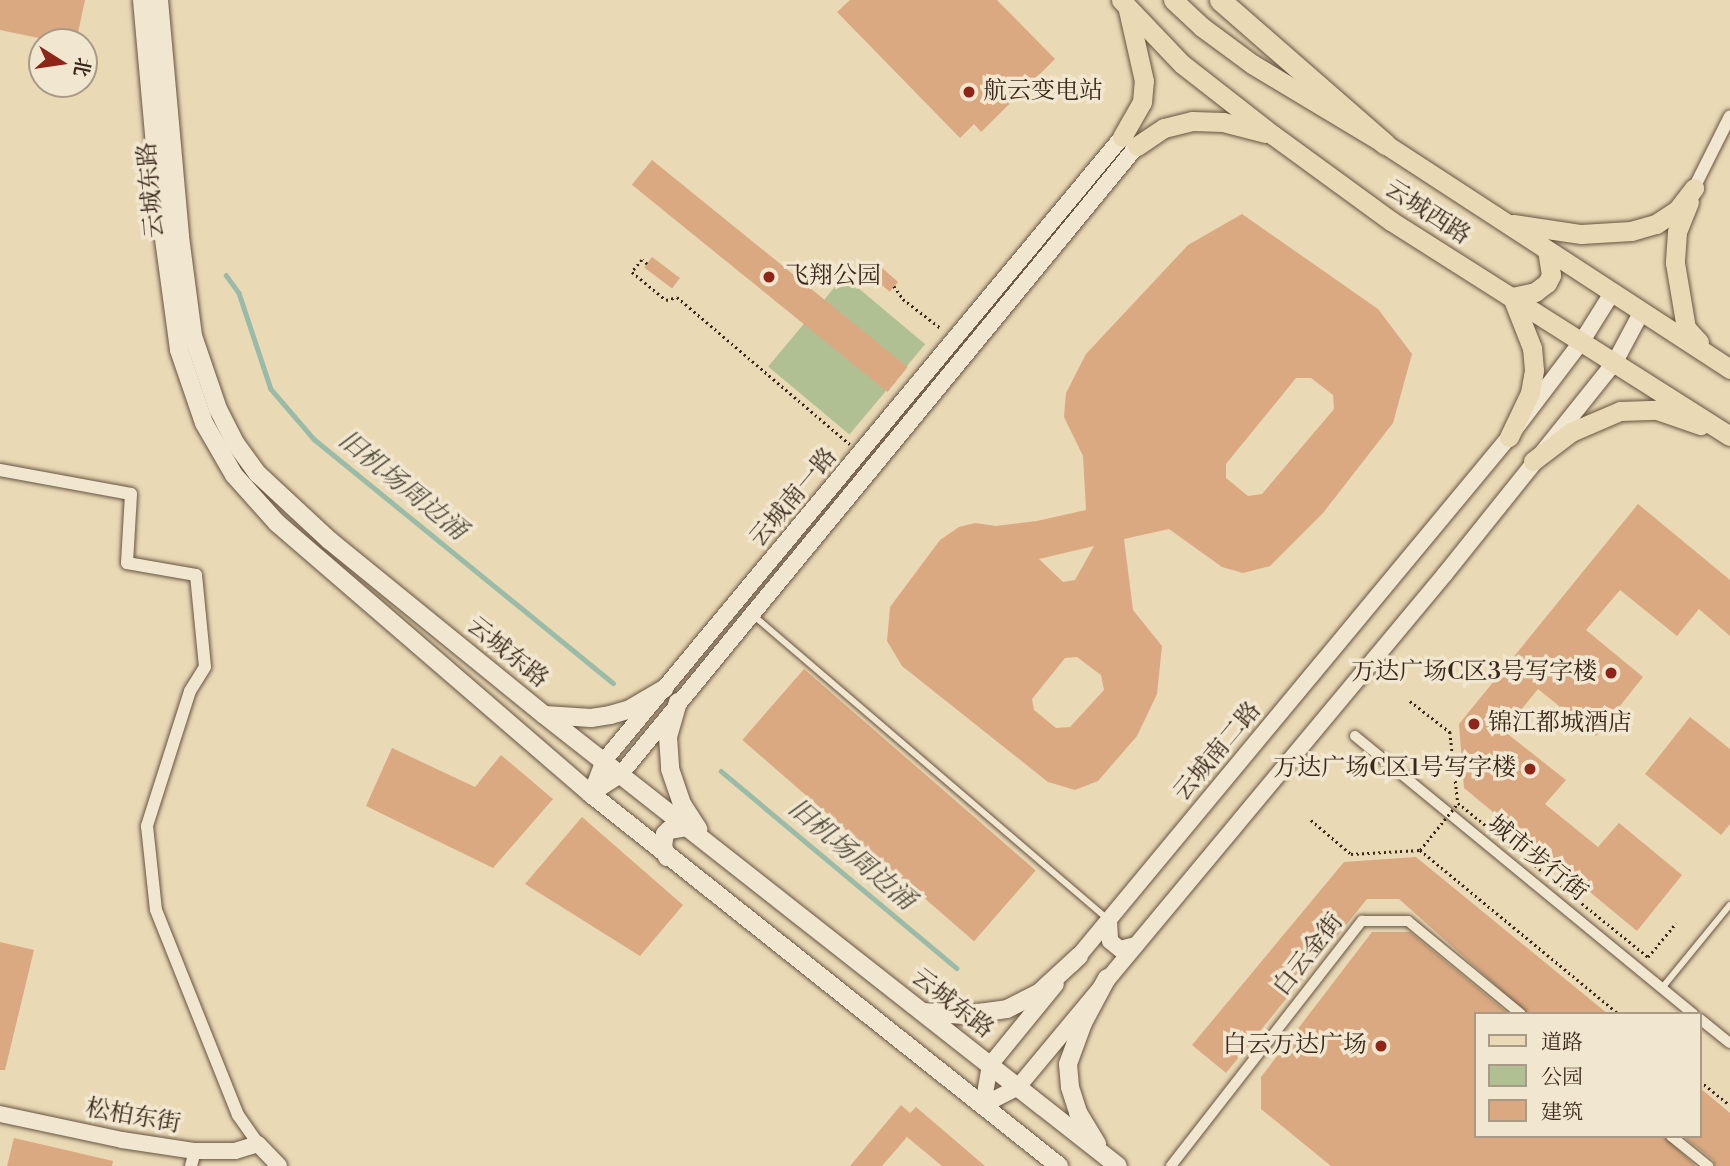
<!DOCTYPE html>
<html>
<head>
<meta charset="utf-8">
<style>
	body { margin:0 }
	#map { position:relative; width:1730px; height:1166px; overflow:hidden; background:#ead9b5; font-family:"Libre Bodoni","Noto Serif SC",serif }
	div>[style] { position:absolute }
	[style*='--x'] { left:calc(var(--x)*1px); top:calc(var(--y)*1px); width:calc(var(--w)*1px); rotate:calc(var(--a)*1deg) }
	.green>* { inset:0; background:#b0c092; transform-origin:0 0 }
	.stream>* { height:4.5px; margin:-2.25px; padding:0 2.25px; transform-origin:2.25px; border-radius:2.25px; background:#99bba8 }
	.building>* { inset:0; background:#daa981; transform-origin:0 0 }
	.path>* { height:2.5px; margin-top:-1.25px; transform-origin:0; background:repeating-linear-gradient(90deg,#3a271b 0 2px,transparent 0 5.5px) }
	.roads { filter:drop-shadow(0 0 2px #665442) drop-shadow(0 0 2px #665442) }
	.service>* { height:6px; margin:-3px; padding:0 3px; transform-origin:3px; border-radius:3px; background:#f1e6cf }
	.pedestrian>* { height:10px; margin:-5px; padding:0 5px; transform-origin:5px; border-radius:5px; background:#f1e6cf }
	.minor>* { height:12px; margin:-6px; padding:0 6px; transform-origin:6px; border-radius:6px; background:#f1e6cf }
	.tertiary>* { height:16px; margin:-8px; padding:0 8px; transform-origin:8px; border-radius:8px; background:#f1e6cf }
	.secondary>* { height:18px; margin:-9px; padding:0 9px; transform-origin:9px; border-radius:9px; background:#f1e6cf }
	.primary>* { height:19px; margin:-9.5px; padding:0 9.5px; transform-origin:9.5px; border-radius:9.5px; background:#ead9b5 }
	.trunk>* { height:21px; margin:-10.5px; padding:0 10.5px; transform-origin:10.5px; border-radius:10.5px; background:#ead9b5 }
	.path-bridge>* { height:2.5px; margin-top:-1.25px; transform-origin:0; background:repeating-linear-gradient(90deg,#3a271b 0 2px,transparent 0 5.5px) }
	.dots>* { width:19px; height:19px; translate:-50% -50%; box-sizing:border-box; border:4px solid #f1e6cf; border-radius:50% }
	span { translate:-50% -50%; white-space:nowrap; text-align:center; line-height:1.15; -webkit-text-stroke:7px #f1e6cf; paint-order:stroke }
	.poi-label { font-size:24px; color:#3a271b }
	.left { translate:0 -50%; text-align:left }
	.right { translate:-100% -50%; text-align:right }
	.street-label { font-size:24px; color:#3a271b }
	.water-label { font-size:26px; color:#524c3e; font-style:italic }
	.legend { position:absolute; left:1474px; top:1012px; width:228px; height:126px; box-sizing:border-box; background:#f1e6cf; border:2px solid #a89a87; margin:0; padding:9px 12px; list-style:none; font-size:21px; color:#3a271b }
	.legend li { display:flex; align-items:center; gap:14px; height:35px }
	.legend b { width:35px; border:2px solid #a89a87 }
	.north { position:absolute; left:28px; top:28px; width:70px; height:70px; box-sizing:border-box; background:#f1e6cf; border:2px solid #a89a87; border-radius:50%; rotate:102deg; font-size:19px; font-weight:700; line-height:28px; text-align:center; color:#3a271b }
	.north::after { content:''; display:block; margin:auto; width:24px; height:32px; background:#8f2418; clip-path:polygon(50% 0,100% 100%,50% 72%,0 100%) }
</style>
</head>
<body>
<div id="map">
	<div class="green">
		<i style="left:844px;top:276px;width:106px;height:118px;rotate:40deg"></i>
	</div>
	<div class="stream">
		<i style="--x:226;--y:275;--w:22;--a:54"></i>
		<i style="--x:239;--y:293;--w:101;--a:71.6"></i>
		<i style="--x:271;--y:389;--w:66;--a:49.3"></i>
		<i style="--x:314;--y:439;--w:386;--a:39.2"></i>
		<i style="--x:721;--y:771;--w:307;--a:39.9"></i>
	</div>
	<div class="building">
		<i style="clip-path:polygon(0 0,85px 0,76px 42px,58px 42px,0 30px)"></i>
		<i style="clip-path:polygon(850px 0,997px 0,1055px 59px,981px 132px,974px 124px,960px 138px,837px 12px)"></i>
		<i style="left:652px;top:160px;width:329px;height:32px;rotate:39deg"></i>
		<i style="clip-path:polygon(evenodd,1242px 214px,1378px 309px,1412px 354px,1393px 423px,1323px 513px,1270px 566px,1243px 573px,1222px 567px,1169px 529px,1124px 539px,1133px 610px,1162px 646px,1157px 694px,1137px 736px,1098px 781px,1075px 790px,1048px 782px,902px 666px,887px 641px,890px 607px,940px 540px,959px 527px,975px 523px,996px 526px,1037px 521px,1086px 510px,1083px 456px,1064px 417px,1066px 393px,1086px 354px,1188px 245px,1242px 214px,1296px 378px,1311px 378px,1333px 395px,1334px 409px,1262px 494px,1248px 496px,1226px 478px,1226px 464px,1296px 378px,1242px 214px,1094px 546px,1075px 580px,1063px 582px,1039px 559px,1094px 546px,1242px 214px,1077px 657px,1101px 675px,1104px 690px,1070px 727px,1056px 728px,1034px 710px,1032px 699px,1065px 658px,1077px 657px)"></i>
		<i style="left:652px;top:257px;width:35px;height:13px;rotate:37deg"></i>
		<i style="left:874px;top:261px;width:32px;height:13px;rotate:41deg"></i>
		<i style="clip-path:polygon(1638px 504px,1730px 580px,1730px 636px,1699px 609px,1677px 636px,1620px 590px,1586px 630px,1643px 677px,1596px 736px,1538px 689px,1504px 731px,1566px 780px,1545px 804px,1598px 847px,1619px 823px,1682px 875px,1637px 931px,1464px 788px,1459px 724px)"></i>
		<i style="left:804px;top:669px;width:307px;height:94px;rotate:41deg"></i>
		<i style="clip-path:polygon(1690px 717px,1730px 749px,1730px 824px,1721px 835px,1645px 774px)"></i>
		<i style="clip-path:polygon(392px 748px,475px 787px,501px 755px,553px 799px,493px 868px,366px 806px)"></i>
		<i style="clip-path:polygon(582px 817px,683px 905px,640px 956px,525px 884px)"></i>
		<i style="clip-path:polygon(1416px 857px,1608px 1014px,1528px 1014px,1399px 899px,1367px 899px,1226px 1073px,1192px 1045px,1344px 862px)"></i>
		<i style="clip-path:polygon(1372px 932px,1410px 932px,1509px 1014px,1476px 1014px,1476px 1136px,1664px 1136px,1696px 1166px,1331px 1166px,1261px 1109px,1261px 1077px)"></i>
		<i style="clip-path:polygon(0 942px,34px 950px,5px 1070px,0 1070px)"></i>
		<i style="clip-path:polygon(1700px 1088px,1730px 1113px,1730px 1166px,1715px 1166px,1713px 1160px,1683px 1136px,1700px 1136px)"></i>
		<i style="clip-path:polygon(901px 1105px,910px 1113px,916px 1107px,985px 1166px,942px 1166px,907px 1137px,882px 1166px,850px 1166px)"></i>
		<i style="clip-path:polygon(14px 1138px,113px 1161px,112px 1166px,7px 1166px)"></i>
	</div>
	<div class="path">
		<i style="--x:647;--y:264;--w:6;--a:-141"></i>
		<i style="--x:642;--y:260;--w:16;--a:130"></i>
		<i style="--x:632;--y:272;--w:44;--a:39.5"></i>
		<i style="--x:666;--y:300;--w:11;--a:-15"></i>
		<i style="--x:677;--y:297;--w:227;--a:40.4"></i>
		<i style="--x:894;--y:286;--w:16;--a:55"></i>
		<i style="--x:903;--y:299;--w:49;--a:37.6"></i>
		<i style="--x:1410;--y:701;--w:51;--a:37.8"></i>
		<i style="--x:1450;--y:732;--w:71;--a:83.6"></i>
		<i style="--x:1311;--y:820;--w:52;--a:40.4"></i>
		<i style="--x:1351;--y:854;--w:69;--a:-3.3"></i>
		<i style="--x:1420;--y:850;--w:258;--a:39.5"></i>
		<i style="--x:1648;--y:957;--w:44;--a:-50.5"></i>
		<i style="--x:1700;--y:1081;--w:38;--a:39"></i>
	</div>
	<div class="roads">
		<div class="service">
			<i style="--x:754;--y:616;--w:465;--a:40.6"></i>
			<i style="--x:1662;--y:988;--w:107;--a:-50.7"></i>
		</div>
		<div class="pedestrian">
			<i style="--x:1355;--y:736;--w:438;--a:39.4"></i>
			<i style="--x:1700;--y:1019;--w:38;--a:39"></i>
			<i style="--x:1671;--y:1136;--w:48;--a:39"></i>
			<i style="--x:1171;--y:1166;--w:311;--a:-52.1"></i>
			<i style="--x:1362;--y:921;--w:46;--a:0"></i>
			<i style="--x:1408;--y:921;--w:146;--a:39.5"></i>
		</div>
		<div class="minor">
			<i style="--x:1694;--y:188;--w:80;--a:-63.4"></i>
			<i style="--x:0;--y:470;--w:133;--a:10.4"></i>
			<i style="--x:131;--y:494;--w:69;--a:93.3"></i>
			<i style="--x:127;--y:563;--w:70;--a:9.9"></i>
			<i style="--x:196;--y:575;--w:92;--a:84.4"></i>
			<i style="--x:205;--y:667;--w:28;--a:122"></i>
			<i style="--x:190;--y:691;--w:142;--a:107.7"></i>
			<i style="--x:147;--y:826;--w:84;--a:83.9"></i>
			<i style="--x:156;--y:910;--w:221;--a:68.2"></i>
			<i style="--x:238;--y:1115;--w:35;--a:55"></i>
			<i style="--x:191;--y:1166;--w:16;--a:-75"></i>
		</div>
		<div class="tertiary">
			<i style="--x:591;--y:794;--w:35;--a:-33"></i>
			<i style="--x:620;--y:775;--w:814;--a:-50.58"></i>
			<i style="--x:591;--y:794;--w:34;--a:-69"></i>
			<i style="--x:603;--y:762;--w:812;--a:-50.29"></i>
			<i style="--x:1109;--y:920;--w:21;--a:87"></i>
			<i style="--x:1110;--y:941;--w:13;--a:39"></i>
			<i style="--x:1120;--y:949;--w:16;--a:-14"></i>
			<i style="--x:1072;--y:964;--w:685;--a:-50.33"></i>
			<i style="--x:1509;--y:437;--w:121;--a:-52.8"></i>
			<i style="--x:1582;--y:341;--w:57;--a:-58"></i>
			<i style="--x:983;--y:1105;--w:39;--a:-27"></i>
			<i style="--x:1018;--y:1087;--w:667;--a:-50.23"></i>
			<i style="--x:1445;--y:574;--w:272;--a:-51.3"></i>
			<i style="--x:1615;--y:362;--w:58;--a:-62.1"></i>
			<i style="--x:983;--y:1105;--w:41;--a:-80.1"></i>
			<i style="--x:990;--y:1065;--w:104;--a:-50.8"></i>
			<i style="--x:0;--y:1114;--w:125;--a:12"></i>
			<i style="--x:122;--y:1140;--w:74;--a:8.6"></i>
			<i style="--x:195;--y:1151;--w:40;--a:0"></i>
			<i style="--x:235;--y:1151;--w:24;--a:-17"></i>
			<i style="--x:258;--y:1144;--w:30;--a:46"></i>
		</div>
		<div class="secondary">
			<i style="--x:142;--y:0;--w:225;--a:84.9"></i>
			<i style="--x:162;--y:224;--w:127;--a:82.3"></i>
			<i style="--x:179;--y:350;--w:77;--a:71.1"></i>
			<i style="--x:204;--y:423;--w:60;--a:60"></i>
			<i style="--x:234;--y:475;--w:64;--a:48.1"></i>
			<i style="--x:277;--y:523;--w:415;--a:40.8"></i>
			<i style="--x:591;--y:794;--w:598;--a:38.48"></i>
			<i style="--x:159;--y:0;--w:238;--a:84.9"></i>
			<i style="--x:180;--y:237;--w:100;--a:82.5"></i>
			<i style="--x:193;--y:336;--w:77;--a:71.1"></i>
			<i style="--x:218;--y:409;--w:39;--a:63"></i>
			<i style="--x:236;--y:444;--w:37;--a:54"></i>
			<i style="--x:258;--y:474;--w:97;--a:42.9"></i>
			<i style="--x:329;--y:540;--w:276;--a:39.1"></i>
			<i style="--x:543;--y:714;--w:731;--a:38.17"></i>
			<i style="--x:678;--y:702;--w:36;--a:106"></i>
			<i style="--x:668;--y:737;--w:32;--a:86"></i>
			<i style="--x:670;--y:769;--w:37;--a:71"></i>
			<i style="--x:682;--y:804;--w:30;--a:57"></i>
			<i style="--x:545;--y:715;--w:46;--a:3.7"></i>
			<i style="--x:591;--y:718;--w:19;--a:-9"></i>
			<i style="--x:610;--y:715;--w:19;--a:-16"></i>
			<i style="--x:628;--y:710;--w:42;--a:-30.3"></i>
			<i style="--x:667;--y:857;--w:12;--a:-110"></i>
			<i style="--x:663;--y:846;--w:12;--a:-81"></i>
			<i style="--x:665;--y:834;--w:6;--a:-45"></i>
			<i style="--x:669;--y:830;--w:18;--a:-9"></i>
			<i style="--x:923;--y:1012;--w:41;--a:4.2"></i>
			<i style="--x:964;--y:1015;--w:43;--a:-7.9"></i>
			<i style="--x:1007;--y:1009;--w:37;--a:-27"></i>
			<i style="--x:1040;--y:992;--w:53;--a:-42.7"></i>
			<i style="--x:1097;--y:1144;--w:37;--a:-121"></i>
			<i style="--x:1078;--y:1112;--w:26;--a:-108"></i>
			<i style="--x:1070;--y:1087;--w:23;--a:-95"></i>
			<i style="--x:1068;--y:1064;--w:44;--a:-69.9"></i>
			<i style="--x:1083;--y:1023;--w:51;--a:-61.9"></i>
		</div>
		<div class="primary">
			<i style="--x:1121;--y:0;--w:88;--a:46.4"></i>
			<i style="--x:1182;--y:64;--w:115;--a:38"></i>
			<i style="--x:1273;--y:135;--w:146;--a:36.1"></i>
			<i style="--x:1391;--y:221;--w:401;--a:32.4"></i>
			<i style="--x:1173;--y:0;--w:40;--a:43"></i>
			<i style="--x:1202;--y:27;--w:62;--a:36.5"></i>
			<i style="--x:1252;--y:64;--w:155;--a:31"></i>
			<i style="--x:1385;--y:144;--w:412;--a:33.1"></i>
			<i style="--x:1122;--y:137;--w:40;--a:-60.3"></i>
			<i style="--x:1142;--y:102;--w:21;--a:-85"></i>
			<i style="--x:1144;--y:81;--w:73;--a:-102.7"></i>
			<i style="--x:1137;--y:146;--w:32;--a:-34"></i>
			<i style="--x:1164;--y:128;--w:29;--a:-14"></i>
			<i style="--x:1192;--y:121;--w:31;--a:2"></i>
			<i style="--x:1223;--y:122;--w:43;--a:14.7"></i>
			<i style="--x:1689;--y:202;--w:32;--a:112"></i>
			<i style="--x:1677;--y:232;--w:31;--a:94"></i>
			<i style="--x:1675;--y:263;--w:66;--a:80.4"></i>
			<i style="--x:1686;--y:328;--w:19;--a:47"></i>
			<i style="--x:1513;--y:224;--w:69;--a:8.4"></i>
			<i style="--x:1581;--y:234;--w:50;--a:-3.4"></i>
			<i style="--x:1631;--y:231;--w:26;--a:-16"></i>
			<i style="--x:1656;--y:224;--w:25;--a:-34"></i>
			<i style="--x:1677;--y:210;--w:28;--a:-52"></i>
			<i style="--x:1512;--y:297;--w:24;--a:-12"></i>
			<i style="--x:1535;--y:292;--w:15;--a:-37"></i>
			<i style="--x:1547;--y:283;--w:9;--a:-63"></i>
			<i style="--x:1551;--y:275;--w:25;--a:-99"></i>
			<i style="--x:1509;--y:437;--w:49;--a:-64.5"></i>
			<i style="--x:1530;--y:393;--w:23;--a:-80"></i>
			<i style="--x:1534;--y:370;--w:22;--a:-95"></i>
			<i style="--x:1532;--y:348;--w:55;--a:-111.4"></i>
			<i style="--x:1533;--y:461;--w:48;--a:-37.3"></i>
			<i style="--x:1571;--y:432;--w:53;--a:-23.2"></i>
			<i style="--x:1620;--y:411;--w:37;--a:-2"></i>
			<i style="--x:1657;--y:410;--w:46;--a:19.2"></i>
		</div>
		<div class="trunk">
			<i style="--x:1220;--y:0;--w:219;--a:41.1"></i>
		</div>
	</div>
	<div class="path-bridge">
		<i style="--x:1420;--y:850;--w:60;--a:-51"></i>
		<i style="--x:1458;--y:803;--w:245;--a:39"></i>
	</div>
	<div class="dots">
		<i style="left:969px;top:92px;background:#8f2418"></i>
		<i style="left:769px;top:277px;background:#8f2418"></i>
		<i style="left:1611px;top:673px;background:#8f2418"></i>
		<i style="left:1474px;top:724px;background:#8f2418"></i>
		<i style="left:1530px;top:769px;background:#8f2418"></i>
		<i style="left:1381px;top:1046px;background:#8f2418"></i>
	</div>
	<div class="poi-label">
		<span class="left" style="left:983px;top:92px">航云变电站</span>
		<span class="left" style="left:785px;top:277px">飞翔公园</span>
		<span class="right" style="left:1597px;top:673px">万达广场C区3号写字楼</span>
		<span class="left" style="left:1488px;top:724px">锦江都城酒店</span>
		<span class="right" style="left:1516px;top:769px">万达广场C区1号写字楼</span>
		<span class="right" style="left:1367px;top:1046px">白云万达广场</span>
	</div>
	<div class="street-label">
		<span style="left:152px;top:190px;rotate:-95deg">云城东路</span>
		<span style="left:1427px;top:213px;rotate:33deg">云城西路</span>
		<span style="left:794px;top:498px;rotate:-50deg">云城南一路</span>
		<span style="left:507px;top:653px;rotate:39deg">云城东路</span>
		<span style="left:1218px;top:752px;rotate:-50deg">云城南二路</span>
		<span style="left:1537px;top:859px;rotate:39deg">城市步行街</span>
		<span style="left:1309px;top:955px;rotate:-52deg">白云金街</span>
		<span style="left:952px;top:1004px;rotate:38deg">云城东路</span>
		<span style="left:133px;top:1117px;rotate:10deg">松柏东街</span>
	</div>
	<div class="water-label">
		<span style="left:402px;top:486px;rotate:39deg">旧机场周边涌</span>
		<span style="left:851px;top:855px;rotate:40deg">旧机场周边涌</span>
	</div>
	<ul class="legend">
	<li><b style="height:9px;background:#ead9b5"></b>道路</li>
	<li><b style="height:19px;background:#b0c092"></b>公园</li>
	<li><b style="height:19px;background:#daa981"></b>建筑</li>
	</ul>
	<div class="north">北</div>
</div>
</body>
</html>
